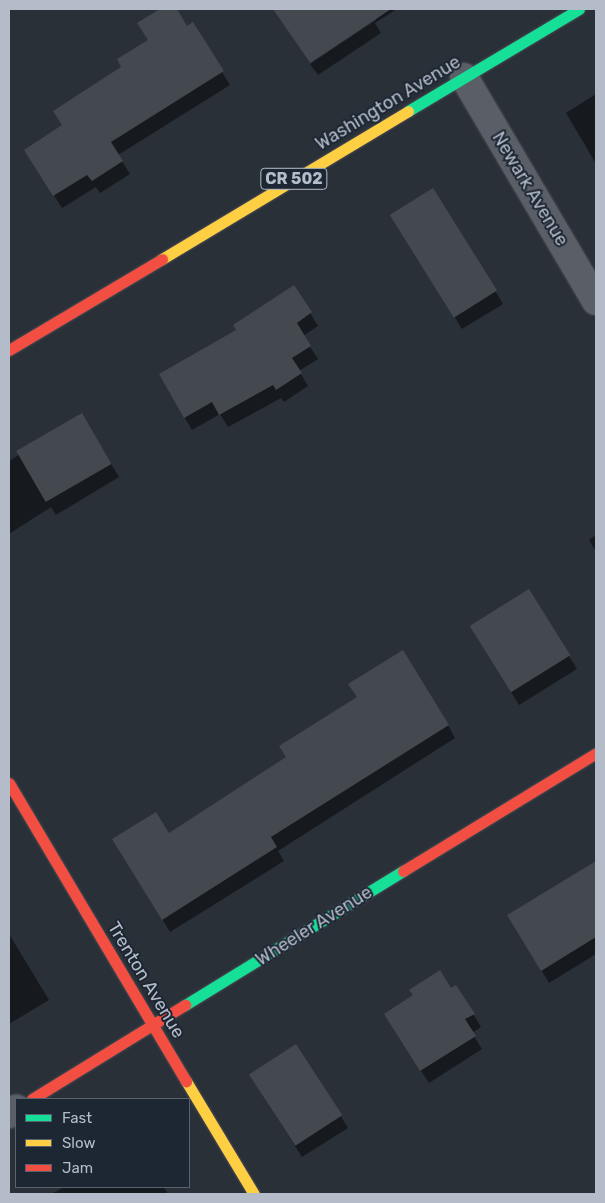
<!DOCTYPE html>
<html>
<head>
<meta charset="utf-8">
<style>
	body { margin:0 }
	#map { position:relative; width:605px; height:1203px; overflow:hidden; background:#2a3038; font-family:Rubik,sans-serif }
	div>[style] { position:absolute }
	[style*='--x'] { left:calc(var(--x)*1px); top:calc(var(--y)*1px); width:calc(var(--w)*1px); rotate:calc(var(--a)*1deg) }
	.shadow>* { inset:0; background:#0007 }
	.building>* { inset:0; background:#444950; transform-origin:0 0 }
	.roads { filter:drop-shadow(0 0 1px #484c53) drop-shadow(0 0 1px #484c53) }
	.street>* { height:28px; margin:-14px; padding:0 14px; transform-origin:14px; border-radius:14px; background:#5a5e66 }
	.fast>* { height:11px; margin:-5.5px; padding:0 5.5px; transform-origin:5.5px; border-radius:5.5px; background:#16e098 }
	.slow>* { height:11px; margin:-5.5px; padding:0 5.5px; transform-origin:5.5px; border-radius:5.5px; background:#ffcf43 }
	.jam>* { height:11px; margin:-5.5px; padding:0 5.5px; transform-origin:5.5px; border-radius:5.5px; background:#f24e42 }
	span { translate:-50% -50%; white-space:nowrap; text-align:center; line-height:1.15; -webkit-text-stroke:4px #1d2633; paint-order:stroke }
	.shield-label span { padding:1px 4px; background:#1d2633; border:1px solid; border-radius:4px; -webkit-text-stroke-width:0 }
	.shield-label { font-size:16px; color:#b4bcc9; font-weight:700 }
	.street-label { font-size:18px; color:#b4bcc9 }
	.frame { position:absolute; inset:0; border:10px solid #b4bcc9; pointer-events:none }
	.legend { position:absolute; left:15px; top:1098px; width:175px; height:90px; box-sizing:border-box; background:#1d2633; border:1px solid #59626f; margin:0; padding:6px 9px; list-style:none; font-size:15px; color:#b4bcc9 }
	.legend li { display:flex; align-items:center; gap:10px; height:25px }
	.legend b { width:25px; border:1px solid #59626f }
</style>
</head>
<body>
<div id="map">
	<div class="shadow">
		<i style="clip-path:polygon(162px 9px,176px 9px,187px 27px,193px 24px,230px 85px,118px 155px,130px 174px,100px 193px,96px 187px,62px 208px,33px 163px,64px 126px,149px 40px,139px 23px)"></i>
		<i style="clip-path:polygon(274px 9px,397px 9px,375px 23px,381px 33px,318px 75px,310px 64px,376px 20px,376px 17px,309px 62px)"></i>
		<i style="clip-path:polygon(596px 94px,596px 164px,566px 113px)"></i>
		<i style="clip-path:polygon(399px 228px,496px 292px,503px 304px,462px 329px)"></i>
		<i style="clip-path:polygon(294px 287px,318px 326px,303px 336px,318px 359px,299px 371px,308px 386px,284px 402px,281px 398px,228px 427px,220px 414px,192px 430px,160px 375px,238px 330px)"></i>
		<i style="clip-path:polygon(82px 415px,119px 477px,56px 515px,51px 507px,9px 534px,9px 461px)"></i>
		<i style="clip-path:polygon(596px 535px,596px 552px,589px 540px)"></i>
		<i style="clip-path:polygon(528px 591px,577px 669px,519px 705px,478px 639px)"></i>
		<i style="clip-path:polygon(448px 725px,455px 738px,278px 851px,284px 861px,170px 932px,121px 853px,169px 835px,288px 758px)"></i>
		<i style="clip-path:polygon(596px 863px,596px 954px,549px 983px,509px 916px)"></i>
		<i style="clip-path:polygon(9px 934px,49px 1000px,9px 1024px)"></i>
		<i style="clip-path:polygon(473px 1014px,481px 1027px,472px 1033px,482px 1049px,429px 1083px,393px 1027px)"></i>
		<i style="clip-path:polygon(258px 1088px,340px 1115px,348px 1128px,302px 1157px)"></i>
		<i style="clip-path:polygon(64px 1187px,164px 1187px,168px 1194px,51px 1194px)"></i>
	</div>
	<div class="building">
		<i style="clip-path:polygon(160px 9px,177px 9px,187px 26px,193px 22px,224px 71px,111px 142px,123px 161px,92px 181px,87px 175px,53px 196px,24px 150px,62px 125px,53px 111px,121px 67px,117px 59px,148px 40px,137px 23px)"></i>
		<i style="clip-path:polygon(273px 9px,391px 9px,310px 63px)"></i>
		<i style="left:433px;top:188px;width:121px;height:51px;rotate:58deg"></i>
		<i style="clip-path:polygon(294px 285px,312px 312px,297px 323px,311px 346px,292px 358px,302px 373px,276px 390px,273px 385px,219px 415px,212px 402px,184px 418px,159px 374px,236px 330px,233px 325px)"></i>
		<i style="left:82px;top:413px;width:59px;height:76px;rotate:60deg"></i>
		<i style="left:529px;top:589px;width:78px;height:70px;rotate:58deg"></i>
		<i style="clip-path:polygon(403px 650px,449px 725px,271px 837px,277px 847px,162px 920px,112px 839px,156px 812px,169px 833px,286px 757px,279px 746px,357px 697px,348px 684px)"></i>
		<i style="clip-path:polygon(596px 861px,596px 937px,541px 971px,507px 915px)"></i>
		<i style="clip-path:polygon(440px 970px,451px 988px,456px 985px,475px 1014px,465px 1019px,476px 1036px,420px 1071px,384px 1014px,413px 995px,409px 990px)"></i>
		<i style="left:296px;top:1044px;width:85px;height:56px;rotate:57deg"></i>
	</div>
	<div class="roads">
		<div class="street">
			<i style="--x:464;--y:77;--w:260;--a:59.5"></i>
			<i style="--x:9;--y:1114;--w:9;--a:-36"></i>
		</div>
		<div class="fast">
			<i style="--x:408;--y:111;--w:199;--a:-30.8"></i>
			<i style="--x:185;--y:1005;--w:256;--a:-31.6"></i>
		</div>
		<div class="slow">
			<i style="--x:162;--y:259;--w:287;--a:-31"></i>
			<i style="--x:186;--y:1081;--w:132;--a:59"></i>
		</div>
		<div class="jam">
			<i style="--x:9;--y:350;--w:178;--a:-30.7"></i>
			<i style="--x:9;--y:783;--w:347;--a:59.3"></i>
			<i style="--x:403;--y:871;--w:226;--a:-31.4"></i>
			<i style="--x:32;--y:1099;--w:180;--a:-31.6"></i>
		</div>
	</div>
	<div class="shield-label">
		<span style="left:294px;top:179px">CR 502</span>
	</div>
	<div class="street-label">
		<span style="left:388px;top:103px;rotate:-31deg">Washington Avenue</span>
		<span style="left:530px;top:189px;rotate:59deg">Newark Avenue</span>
		<span style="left:314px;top:926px;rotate:-32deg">Wheeler Avenue</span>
		<span style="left:146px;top:980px;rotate:59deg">Trenton Avenue</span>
	</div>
	<div class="frame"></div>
	<ul class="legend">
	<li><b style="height:6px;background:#16e098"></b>Fast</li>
	<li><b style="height:6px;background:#ffcf43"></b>Slow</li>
	<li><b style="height:6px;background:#f24e42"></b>Jam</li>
	</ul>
</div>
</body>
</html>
